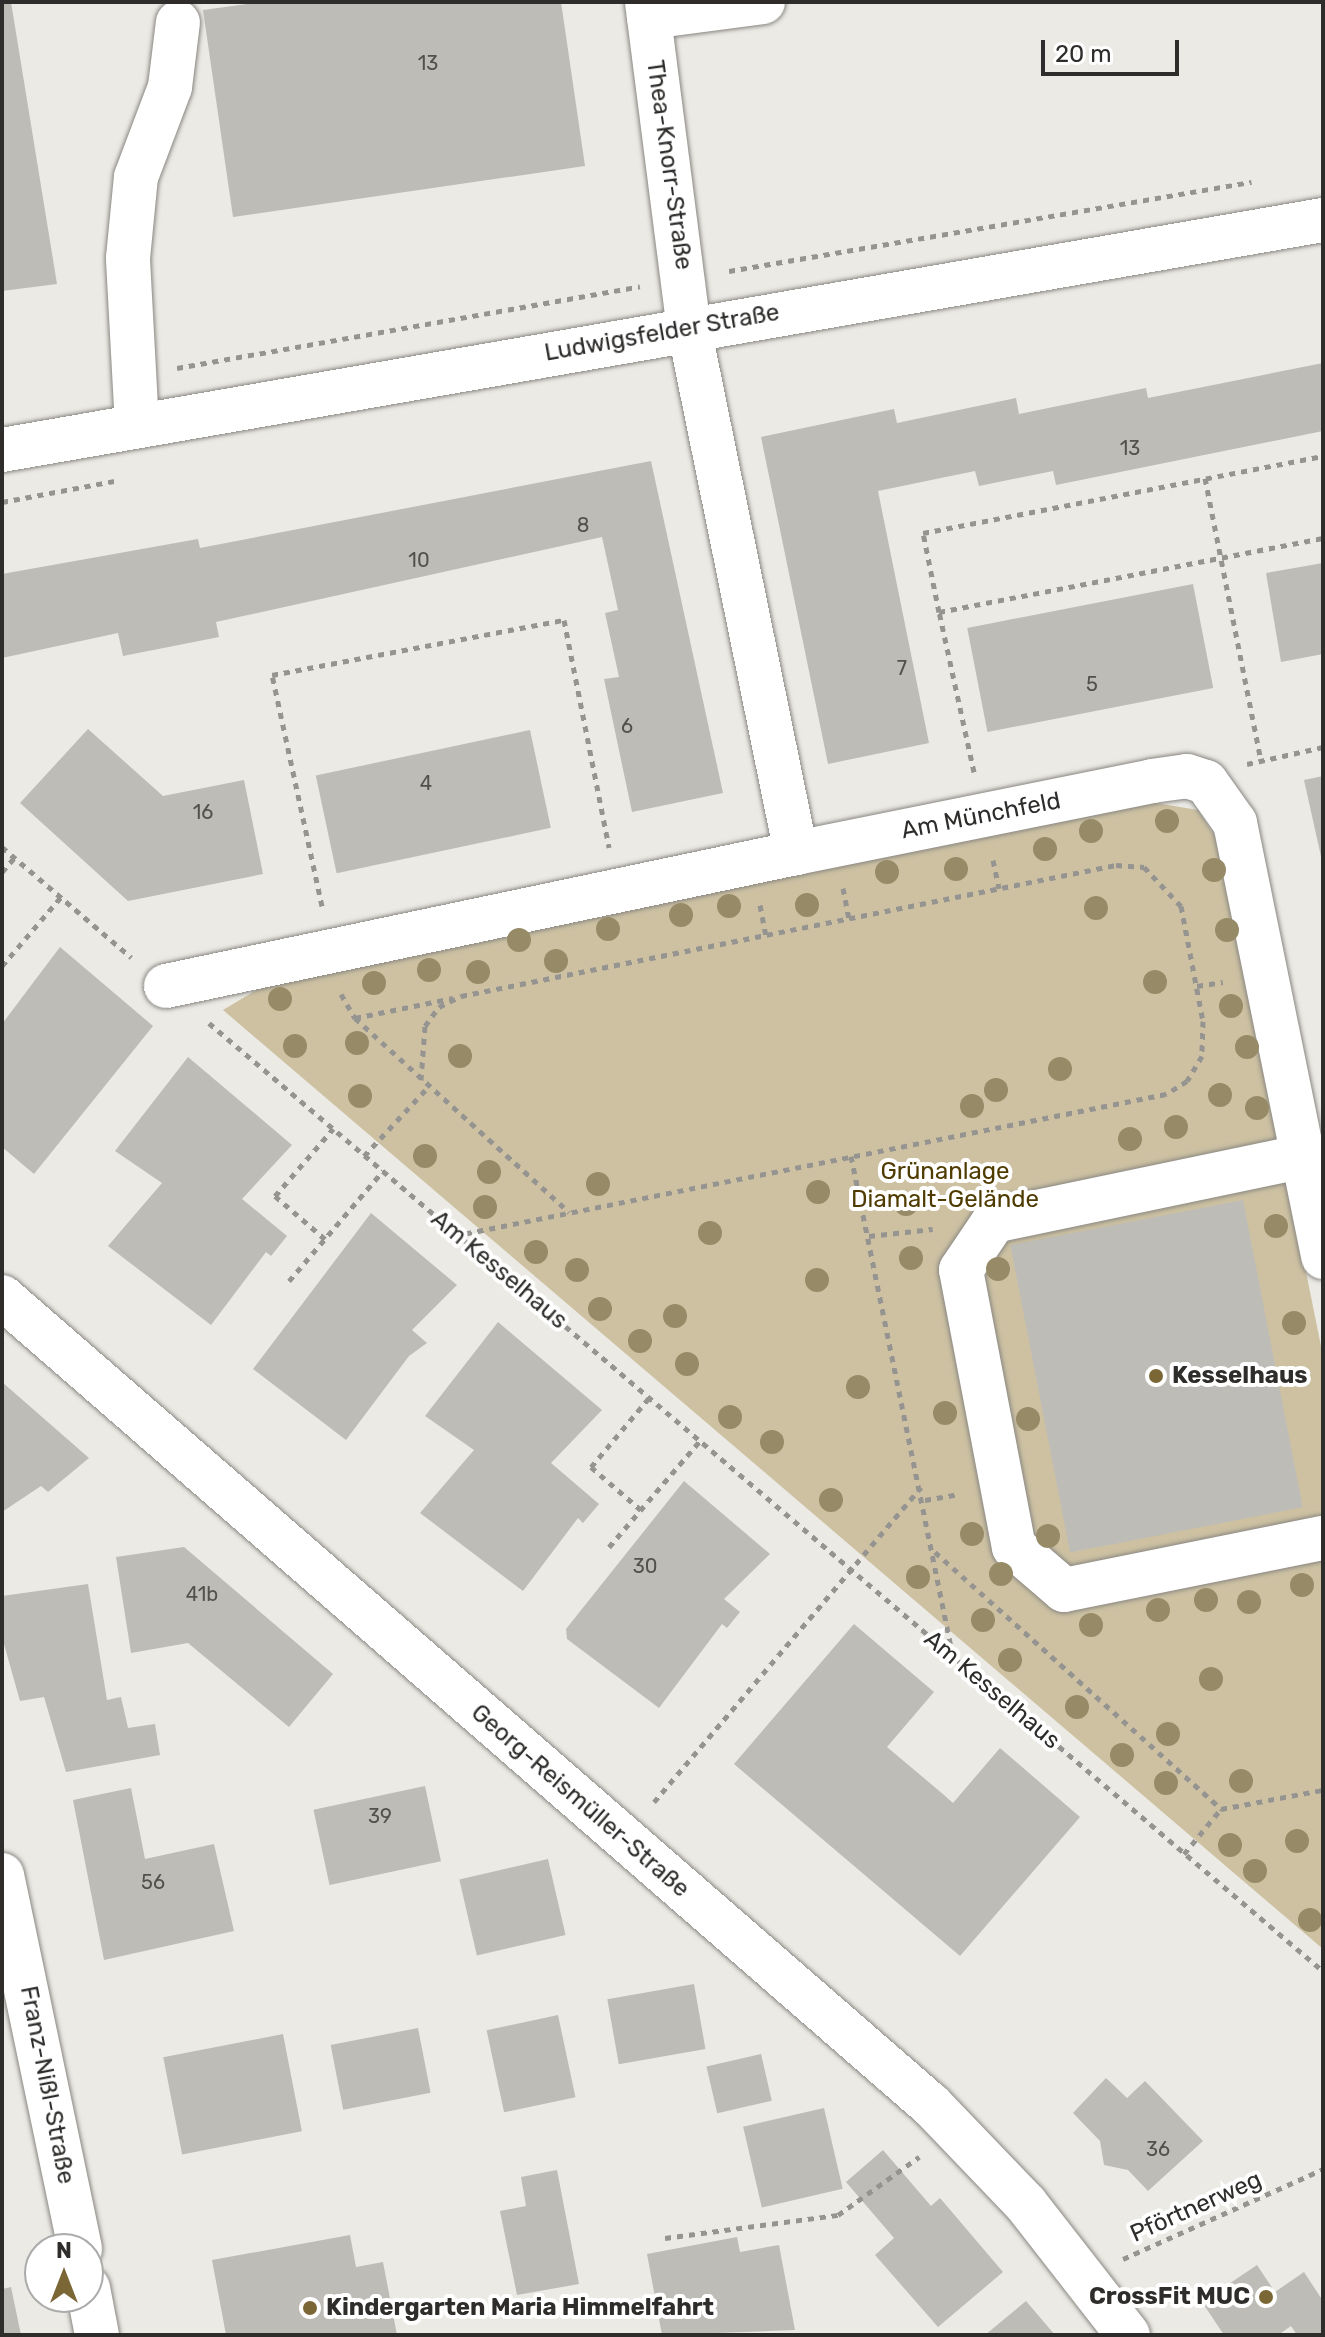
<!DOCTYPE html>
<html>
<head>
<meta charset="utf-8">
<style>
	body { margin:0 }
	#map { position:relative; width:1325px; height:2337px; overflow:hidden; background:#eceae5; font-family:Rubik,sans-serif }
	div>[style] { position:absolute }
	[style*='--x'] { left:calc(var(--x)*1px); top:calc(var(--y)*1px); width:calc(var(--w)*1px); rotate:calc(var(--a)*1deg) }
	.green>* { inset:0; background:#cdc1a2 }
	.building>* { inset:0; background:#bebcb7; transform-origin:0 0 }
	.path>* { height:5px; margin-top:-2.5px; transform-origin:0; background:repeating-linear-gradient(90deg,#969491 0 6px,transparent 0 12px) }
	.roads { filter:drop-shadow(0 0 2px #898782) drop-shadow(0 0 2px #898782) }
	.minor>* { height:44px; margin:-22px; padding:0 22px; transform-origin:22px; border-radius:22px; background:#fff }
	.trees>* { width:24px; height:24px; margin:-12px; border-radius:50%; background:#968a67 }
	.dots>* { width:22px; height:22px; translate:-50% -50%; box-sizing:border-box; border:4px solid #fff; border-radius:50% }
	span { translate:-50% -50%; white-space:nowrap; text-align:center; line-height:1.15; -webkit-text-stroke:8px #fff; paint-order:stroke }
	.number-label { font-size:20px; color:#52514e }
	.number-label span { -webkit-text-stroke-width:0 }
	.street-label { font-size:24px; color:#2e2d2b }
	.park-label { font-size:24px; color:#4f3b00 }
	.poi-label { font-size:24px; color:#2e2d2b; font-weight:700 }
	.left { translate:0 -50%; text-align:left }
	.right { translate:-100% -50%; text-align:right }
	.frame { position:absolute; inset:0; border:4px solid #2e2d2b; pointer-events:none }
	.north { position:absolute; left:24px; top:2233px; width:80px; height:80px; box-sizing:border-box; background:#fff; border:2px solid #ababaa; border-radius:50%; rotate:0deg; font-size:22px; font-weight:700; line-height:32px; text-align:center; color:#2e2d2b }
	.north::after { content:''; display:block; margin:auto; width:28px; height:36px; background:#7a6735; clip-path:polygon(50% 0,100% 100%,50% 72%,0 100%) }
	.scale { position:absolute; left:1041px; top:40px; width:138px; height:36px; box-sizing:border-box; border:4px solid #2e2d2b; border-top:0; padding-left:10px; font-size:24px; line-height:28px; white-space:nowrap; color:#2e2d2b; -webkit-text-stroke:6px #fff; paint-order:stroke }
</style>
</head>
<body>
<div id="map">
	<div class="green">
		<i style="clip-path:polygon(1150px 802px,1198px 810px,1219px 842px,1323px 1356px,1323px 1949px,223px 1010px,270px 982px)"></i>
	</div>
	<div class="building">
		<i style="clip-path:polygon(2px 2px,11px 2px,57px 284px,2px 291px)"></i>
		<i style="clip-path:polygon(262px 2px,561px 2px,585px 166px,233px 217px,203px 10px)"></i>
		<i style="clip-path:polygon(1323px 363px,1323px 431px,1056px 485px,1053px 471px,979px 486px,975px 471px,878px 491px,929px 743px,828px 764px,761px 437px,894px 409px,897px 423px,1016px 398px,1019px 414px,1146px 388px,1148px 398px)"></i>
		<i style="clip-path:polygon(651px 461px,723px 793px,632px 812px,604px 679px,619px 677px,605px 613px,618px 610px,602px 537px,216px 622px,219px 637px,123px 656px,118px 633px,2px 658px,2px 574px,198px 539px,200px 548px)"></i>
		<i style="clip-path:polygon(1323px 563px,1323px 654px,1281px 662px,1266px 573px)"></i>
		<i style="left:1193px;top:584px;width:106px;height:230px;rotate:79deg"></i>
		<i style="clip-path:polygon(88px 729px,163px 796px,244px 780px,263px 874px,128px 901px,20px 803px)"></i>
		<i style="left:530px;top:730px;width:100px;height:219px;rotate:78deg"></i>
		<i style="clip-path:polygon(1323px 776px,1323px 861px,1322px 861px,1304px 780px)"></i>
		<i style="clip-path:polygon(60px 947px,153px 1026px,34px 1174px,2px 1147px,2px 1024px)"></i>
		<i style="clip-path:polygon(188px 1057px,292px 1145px,242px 1199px,287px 1236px,271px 1256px,266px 1252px,211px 1325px,108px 1246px,162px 1183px,115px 1151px)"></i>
		<i style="left:1243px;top:1200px;width:313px;height:237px;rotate:79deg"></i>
		<i style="clip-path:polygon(371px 1213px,457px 1285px,412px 1330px,427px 1343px,409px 1356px,346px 1440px,253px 1369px)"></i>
		<i style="clip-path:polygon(498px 1322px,602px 1410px,551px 1463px,599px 1504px,583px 1523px,578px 1518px,523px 1591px,420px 1513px,474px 1450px,425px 1416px)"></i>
		<i style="clip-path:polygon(2px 1382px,89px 1458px,48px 1492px,41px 1486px,2px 1512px)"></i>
		<i style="clip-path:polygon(684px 1481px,770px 1554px,724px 1599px,740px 1612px,727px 1628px,722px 1624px,659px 1708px,567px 1639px,566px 1629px)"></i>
		<i style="clip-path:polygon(184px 1547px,333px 1674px,289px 1727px,188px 1643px,131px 1653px,116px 1557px)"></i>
		<i style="clip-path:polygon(88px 1584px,107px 1700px,121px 1697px,128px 1728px,155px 1724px,160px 1755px,66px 1772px,44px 1697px,20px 1701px,2px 1637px,2px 1596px)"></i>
		<i style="clip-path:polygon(854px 1624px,934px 1692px,887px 1747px,944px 1795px,953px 1803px,1000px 1748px,1080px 1817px,960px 1956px,734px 1764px)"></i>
		<i style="left:425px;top:1786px;width:77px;height:114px;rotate:78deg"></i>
		<i style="clip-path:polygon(131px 1788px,145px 1859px,214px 1844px,234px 1931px,104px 1960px,73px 1800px)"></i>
		<i style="left:548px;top:1859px;width:78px;height:91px;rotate:77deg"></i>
		<i style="left:694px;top:1984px;width:66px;height:88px;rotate:80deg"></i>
		<i style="left:558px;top:2015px;width:84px;height:73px;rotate:78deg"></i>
		<i style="left:418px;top:2028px;width:66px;height:89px;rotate:79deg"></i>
		<i style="left:283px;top:2034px;width:99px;height:122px;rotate:79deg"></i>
		<i style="left:761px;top:2054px;width:48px;height:56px;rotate:77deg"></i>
		<i style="clip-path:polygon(1106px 2078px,1127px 2098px,1145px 2081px,1203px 2141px,1148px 2191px,1128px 2170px,1104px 2165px,1100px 2141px,1073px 2113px)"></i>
		<i style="left:824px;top:2108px;width:83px;height:83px;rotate:77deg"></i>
		<i style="clip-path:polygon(883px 2150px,931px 2206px,940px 2198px,1003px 2272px,938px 2327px,875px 2255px,894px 2238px,846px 2182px)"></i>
		<i style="clip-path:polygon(557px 2170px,579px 2284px,517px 2295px,500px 2211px,526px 2206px,521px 2177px)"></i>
		<i style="clip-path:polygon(350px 2235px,356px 2267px,383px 2262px,397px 2335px,226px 2335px,212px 2260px)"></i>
		<i style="clip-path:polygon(737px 2237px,740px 2252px,779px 2245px,795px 2330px,662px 2335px,647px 2254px)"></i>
		<i style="clip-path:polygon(1257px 2265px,1275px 2292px,1304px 2272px,1323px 2301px,1323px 2335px,1297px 2335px,1291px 2326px,1278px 2335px,1224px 2335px,1202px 2302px)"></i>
		<i style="clip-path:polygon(11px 2287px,21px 2335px,2px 2335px,2px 2289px)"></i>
		<i style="clip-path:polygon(1026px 2301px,1055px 2335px,985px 2335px)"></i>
	</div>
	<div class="path">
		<i style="--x:729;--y:271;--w:530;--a:-9.68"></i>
		<i style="--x:177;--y:368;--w:470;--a:-10"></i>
		<i style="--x:1205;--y:478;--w:288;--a:78.8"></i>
		<i style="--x:2;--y:502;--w:119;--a:-10.6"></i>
		<i style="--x:939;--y:612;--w:81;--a:-101.4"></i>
		<i style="--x:923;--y:533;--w:407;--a:-10.9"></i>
		<i style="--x:1247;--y:764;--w:78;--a:-12.6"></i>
		<i style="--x:974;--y:772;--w:164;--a:-102.3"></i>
		<i style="--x:939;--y:612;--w:391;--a:-10.9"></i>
		<i style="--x:2;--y:847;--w:170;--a:40.5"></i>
		<i style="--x:993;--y:860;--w:29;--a:78"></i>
		<i style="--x:2;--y:872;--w:18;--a:-49"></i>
		<i style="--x:843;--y:888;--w:32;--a:79"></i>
		<i style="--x:760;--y:905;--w:32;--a:79"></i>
		<i style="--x:322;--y:906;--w:236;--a:-102.2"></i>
		<i style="--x:272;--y:675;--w:297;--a:-10.7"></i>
		<i style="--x:564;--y:620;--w:232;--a:78.8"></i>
		<i style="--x:2;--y:966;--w:91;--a:-49.5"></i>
		<i style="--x:1197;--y:986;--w:26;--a:-9"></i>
		<i style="--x:341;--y:994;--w:28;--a:60"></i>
		<i style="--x:355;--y:1018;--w:289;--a:42.2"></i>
		<i style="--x:355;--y:1018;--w:100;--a:-11.5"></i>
		<i style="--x:209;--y:1023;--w:1463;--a:40.4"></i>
		<i style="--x:421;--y:1080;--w:54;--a:-85.8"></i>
		<i style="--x:425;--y:1026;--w:24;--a:-54"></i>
		<i style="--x:439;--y:1007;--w:25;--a:-27"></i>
		<i style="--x:461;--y:996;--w:668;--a:-11.31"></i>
		<i style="--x:1116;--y:865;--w:28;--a:4"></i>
		<i style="--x:1144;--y:867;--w:54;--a:46.5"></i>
		<i style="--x:1181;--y:906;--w:117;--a:79.2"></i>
		<i style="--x:1203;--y:1021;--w:35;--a:92"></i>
		<i style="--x:1202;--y:1056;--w:29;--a:121"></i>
		<i style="--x:1187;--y:1081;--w:25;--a:148"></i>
		<i style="--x:1166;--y:1094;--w:722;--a:168.74"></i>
		<i style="--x:364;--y:1156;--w:96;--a:-47.1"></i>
		<i style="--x:851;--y:1156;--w:511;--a:78.49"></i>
		<i style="--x:869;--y:1236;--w:64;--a:-6.2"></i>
		<i style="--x:325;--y:1239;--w:66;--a:-139.3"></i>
		<i style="--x:275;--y:1196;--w:89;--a:-49.1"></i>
		<i style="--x:289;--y:1281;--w:145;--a:-49.5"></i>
		<i style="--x:925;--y:1500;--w:35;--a:-10"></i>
		<i style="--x:641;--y:1510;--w:66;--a:-139.3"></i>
		<i style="--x:591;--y:1467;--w:90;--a:-50"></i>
		<i style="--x:609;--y:1547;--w:140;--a:-49.4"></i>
		<i style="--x:935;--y:1552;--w:385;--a:41.9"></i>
		<i style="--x:1221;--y:1809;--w:104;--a:-10.6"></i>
		<i style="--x:654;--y:1802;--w:413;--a:-49.7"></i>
		<i style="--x:1184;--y:1854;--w:58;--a:-50.6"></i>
		<i style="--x:665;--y:2238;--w:175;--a:-7.6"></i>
		<i style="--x:838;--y:2215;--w:100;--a:-35.6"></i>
		<i style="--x:1123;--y:2259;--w:219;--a:-24.2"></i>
	</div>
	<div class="roads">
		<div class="minor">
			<i style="--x:647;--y:2;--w:329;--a:82.7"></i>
			<i style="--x:689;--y:328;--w:536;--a:78.48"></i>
			<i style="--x:796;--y:853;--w:363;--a:-11.4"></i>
			<i style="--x:1152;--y:781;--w:35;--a:-8"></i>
			<i style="--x:1187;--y:776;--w:20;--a:18"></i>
			<i style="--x:1206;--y:782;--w:50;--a:54.7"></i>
			<i style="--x:1235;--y:823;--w:443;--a:78.5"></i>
			<i style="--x:649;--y:17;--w:115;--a:-7.5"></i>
			<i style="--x:137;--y:426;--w:168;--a:-93.1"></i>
			<i style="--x:128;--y:258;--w:81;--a:-84.4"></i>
			<i style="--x:136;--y:177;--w:96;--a:-69.3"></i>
			<i style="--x:170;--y:87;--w:65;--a:-83"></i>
			<i style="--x:2;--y:450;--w:1341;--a:-9.88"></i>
			<i style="--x:166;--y:986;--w:644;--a:-11.92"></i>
			<i style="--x:1300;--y:1157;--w:313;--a:168.2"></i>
			<i style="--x:994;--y:1221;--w:59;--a:124"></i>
			<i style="--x:961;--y:1270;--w:282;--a:79.2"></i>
			<i style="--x:1014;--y:1547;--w:66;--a:40.7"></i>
			<i style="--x:1064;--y:1590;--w:264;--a:-11.4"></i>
			<i style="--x:2;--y:1297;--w:1231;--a:41.02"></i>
			<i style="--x:931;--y:2105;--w:137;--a:46.2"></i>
			<i style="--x:1026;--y:2204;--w:166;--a:52.1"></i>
			<i style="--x:2;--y:1875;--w:382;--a:78.2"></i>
			<i style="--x:88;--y:2288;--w:48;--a:79.2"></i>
		</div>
	</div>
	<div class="trees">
		<i style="left:1167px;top:821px"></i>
		<i style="left:1091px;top:831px"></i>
		<i style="left:1045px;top:849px"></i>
		<i style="left:956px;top:869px"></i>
		<i style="left:1214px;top:870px"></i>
		<i style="left:887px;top:872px"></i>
		<i style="left:807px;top:905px"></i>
		<i style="left:729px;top:906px"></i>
		<i style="left:1096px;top:908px"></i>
		<i style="left:681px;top:915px"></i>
		<i style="left:608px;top:929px"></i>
		<i style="left:1227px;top:930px"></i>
		<i style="left:519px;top:940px"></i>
		<i style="left:556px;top:961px"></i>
		<i style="left:429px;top:970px"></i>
		<i style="left:478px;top:972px"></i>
		<i style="left:1155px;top:982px"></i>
		<i style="left:374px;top:983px"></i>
		<i style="left:280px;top:999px"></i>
		<i style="left:1231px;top:1006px"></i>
		<i style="left:357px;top:1043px"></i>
		<i style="left:295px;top:1046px"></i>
		<i style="left:1247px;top:1047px"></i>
		<i style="left:460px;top:1056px"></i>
		<i style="left:1060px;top:1069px"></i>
		<i style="left:996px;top:1090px"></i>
		<i style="left:1220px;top:1095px"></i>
		<i style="left:360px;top:1096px"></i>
		<i style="left:972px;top:1106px"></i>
		<i style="left:1257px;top:1108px"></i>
		<i style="left:1176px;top:1127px"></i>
		<i style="left:1130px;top:1139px"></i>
		<i style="left:425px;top:1156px"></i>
		<i style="left:489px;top:1172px"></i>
		<i style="left:598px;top:1184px"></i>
		<i style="left:818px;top:1192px"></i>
		<i style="left:906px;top:1204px"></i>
		<i style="left:485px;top:1207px"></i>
		<i style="left:1276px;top:1226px"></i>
		<i style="left:710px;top:1233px"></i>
		<i style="left:536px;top:1252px"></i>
		<i style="left:911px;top:1258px"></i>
		<i style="left:998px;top:1269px"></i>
		<i style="left:577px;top:1270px"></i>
		<i style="left:817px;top:1280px"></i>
		<i style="left:600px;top:1309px"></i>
		<i style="left:675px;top:1316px"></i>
		<i style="left:1294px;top:1323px"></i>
		<i style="left:640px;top:1341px"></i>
		<i style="left:687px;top:1364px"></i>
		<i style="left:858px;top:1387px"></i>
		<i style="left:945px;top:1413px"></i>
		<i style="left:730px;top:1417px"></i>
		<i style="left:1028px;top:1419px"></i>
		<i style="left:772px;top:1442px"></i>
		<i style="left:831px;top:1500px"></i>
		<i style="left:972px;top:1534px"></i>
		<i style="left:1048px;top:1536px"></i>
		<i style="left:1001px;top:1574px"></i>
		<i style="left:918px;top:1577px"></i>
		<i style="left:1302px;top:1585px"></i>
		<i style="left:1206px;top:1600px"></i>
		<i style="left:1249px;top:1602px"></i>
		<i style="left:1158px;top:1610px"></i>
		<i style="left:983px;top:1620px"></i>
		<i style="left:1091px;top:1625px"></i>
		<i style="left:1010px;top:1660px"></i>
		<i style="left:1211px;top:1679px"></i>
		<i style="left:1077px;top:1707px"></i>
		<i style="left:1168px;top:1734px"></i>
		<i style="left:1122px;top:1755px"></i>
		<i style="left:1241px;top:1781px"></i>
		<i style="left:1166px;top:1783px"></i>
		<i style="left:1297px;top:1841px"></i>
		<i style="left:1230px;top:1845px"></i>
		<i style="left:1255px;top:1871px"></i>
		<i style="left:1310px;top:1920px"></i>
	</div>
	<div class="dots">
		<i style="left:1156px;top:1376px;background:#7a6735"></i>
		<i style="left:1266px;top:2297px;background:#7a6735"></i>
		<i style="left:310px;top:2308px;background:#7a6735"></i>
	</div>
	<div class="number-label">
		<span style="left:428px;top:63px">13</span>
		<span style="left:1130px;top:448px">13</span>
		<span style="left:583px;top:525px">8</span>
		<span style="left:419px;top:560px">10</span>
		<span style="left:902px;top:668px">7</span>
		<span style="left:1092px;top:684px">5</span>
		<span style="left:627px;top:726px">6</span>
		<span style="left:426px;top:783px">4</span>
		<span style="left:203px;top:812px">16</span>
		<span style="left:645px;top:1566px">30</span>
		<span style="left:202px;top:1594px">41b</span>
		<span style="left:380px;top:1816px">39</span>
		<span style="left:153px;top:1882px">56</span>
		<span style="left:1158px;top:2149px">36</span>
	</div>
	<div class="street-label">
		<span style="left:669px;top:165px;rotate:82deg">Thea-Knorr-Straße</span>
		<span style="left:662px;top:333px;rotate:-10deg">Ludwigsfelder Straße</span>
		<span style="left:981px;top:816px;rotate:-11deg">Am Münchfeld</span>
		<span style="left:499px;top:1270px;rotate:40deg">Am Kesselhaus</span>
		<span style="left:992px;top:1690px;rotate:40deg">Am Kesselhaus</span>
		<span style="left:580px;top:1801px;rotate:41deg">Georg-Reismüller-Straße</span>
		<span style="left:47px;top:2085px;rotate:79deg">Franz-Nißl-Straße</span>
		<span style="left:1196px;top:2207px;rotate:-24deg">Pförtnerweg</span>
	</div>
	<div class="park-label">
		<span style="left:945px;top:1186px">Grünanlage<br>Diamalt-Gelände</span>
	</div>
	<div class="poi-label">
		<span class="left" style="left:1172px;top:1376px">Kesselhaus</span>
		<span class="right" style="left:1250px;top:2297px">CrossFit MUC</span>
		<span class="left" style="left:326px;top:2308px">Kindergarten Maria Himmelfahrt</span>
	</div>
	<div class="frame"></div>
	<div class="north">N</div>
	<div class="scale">20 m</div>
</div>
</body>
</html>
